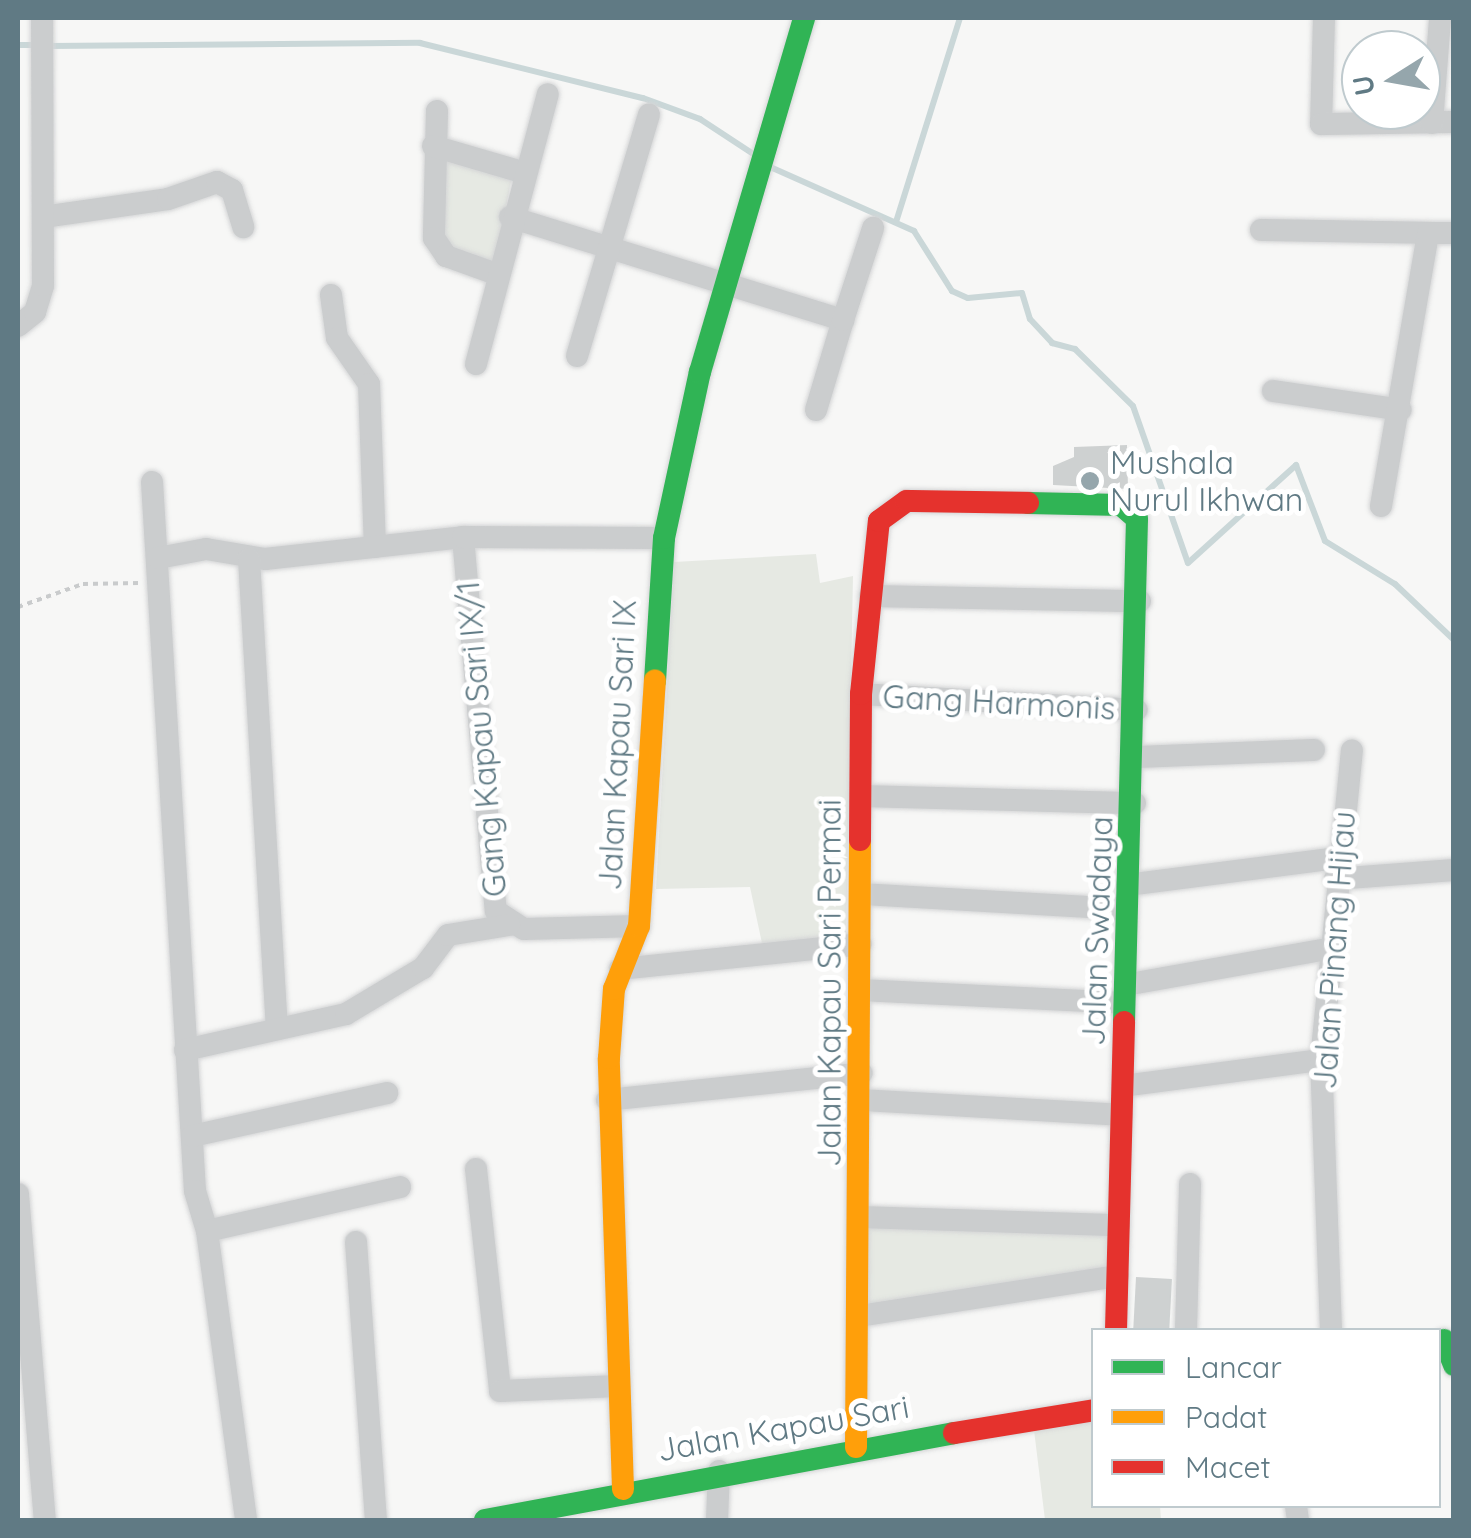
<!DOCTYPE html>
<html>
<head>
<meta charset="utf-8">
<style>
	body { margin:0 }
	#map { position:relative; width:1471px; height:1538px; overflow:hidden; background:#f7f7f6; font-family:Quicksand,sans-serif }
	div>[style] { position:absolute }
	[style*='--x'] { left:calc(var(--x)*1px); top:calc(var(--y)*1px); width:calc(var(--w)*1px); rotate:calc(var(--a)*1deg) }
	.green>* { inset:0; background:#e6e9e3 }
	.stream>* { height:6px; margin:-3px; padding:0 3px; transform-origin:3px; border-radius:3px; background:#cad7d8 }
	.building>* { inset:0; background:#ced1d1; transform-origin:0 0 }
	.path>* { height:4px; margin-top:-2px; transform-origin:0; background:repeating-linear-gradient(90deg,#c9cbcc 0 5px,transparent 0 10px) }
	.roads { filter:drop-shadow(0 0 2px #d4d5d6) drop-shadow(0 0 2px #d4d5d6) }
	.street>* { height:22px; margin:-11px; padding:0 11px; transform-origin:11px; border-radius:11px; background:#cbcdce }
	.fast>* { height:22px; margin:-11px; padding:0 11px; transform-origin:11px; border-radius:11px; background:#30b455 }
	.slow>* { height:22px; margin:-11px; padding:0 11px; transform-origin:11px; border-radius:11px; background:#ff9f0a }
	.jam>* { height:22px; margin:-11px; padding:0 11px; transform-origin:11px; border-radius:11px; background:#e5322d }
	.dots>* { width:28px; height:28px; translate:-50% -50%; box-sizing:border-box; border:5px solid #fff; border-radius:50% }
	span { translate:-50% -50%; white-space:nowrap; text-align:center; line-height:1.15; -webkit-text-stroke:10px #fff; paint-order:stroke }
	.poi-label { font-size:32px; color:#607a84 }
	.left { translate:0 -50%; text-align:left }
	.street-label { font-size:32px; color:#607a84 }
	.frame { position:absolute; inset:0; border:20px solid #607a84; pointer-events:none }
	.legend { position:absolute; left:1091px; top:1328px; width:350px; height:180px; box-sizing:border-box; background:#fff; border:2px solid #bfcace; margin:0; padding:12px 18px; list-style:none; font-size:30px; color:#607a84 }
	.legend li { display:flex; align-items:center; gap:20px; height:50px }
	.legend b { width:50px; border:2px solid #bfcace }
	.north { position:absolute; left:1341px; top:30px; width:100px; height:100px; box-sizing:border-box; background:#fff; border:2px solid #bfcace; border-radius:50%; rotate:259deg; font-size:28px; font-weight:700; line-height:40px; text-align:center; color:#607a84 }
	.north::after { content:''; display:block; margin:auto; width:35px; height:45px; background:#95a6ac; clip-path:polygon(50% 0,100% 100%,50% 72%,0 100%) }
</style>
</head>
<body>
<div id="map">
	<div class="green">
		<i style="clip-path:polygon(441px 156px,512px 175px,495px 269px,443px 247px)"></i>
		<i style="clip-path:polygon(816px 554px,820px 583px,853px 576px,846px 940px,763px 948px,750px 887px,656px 889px,674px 562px)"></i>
		<i style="clip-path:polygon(860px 1217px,1119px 1225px,1118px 1276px,859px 1316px)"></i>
		<i style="clip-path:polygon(1093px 1418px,1094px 1506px,1160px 1506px,1161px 1520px,1045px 1520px,1034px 1430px)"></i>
	</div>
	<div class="stream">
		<i style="--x:18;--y:45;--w:18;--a:0"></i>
		<i style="--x:49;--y:46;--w:371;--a:-0.5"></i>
		<i style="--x:420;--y:43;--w:230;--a:13.9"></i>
		<i style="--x:643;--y:98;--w:61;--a:20.2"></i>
		<i style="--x:700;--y:119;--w:66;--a:33.2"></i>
		<i style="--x:768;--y:166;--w:160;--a:24"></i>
		<i style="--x:914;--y:231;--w:71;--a:57.7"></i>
		<i style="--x:952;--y:291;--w:17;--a:24"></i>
		<i style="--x:968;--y:298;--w:54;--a:-5.3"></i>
		<i style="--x:1022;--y:293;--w:27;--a:73"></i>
		<i style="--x:1030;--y:319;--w:33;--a:47"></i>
		<i style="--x:1052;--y:343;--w:24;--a:15"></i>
		<i style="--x:1075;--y:349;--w:81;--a:44.5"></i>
		<i style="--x:1133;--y:406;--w:166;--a:70.7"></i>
		<i style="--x:1188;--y:563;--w:146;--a:-42.2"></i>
		<i style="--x:1296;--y:465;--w:81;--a:69.1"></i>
		<i style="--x:1325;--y:541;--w:82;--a:31.6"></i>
		<i style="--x:1395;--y:584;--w:81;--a:43.5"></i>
		<i style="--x:896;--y:222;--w:214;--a:-72.6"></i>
	</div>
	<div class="building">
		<i style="clip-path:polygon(1127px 445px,1128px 489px,1053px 485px,1053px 466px,1074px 457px,1074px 447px)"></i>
		<i style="left:1136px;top:1277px;width:36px;height:53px;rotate:3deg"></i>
	</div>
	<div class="path">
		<i style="--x:18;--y:607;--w:69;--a:-19.5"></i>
		<i style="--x:83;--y:584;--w:56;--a:-1"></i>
	</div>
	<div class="roads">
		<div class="street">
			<i style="--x:1324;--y:18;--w:106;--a:91.6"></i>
			<i style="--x:1321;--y:124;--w:133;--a:-0.9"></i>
			<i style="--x:437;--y:111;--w:127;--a:91.4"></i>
			<i style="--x:434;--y:238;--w:22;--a:56"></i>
			<i style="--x:446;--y:256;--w:53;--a:19.8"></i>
			<i style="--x:1432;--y:123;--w:105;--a:-85.6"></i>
			<i style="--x:433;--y:146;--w:93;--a:16.3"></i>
			<i style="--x:43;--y:217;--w:126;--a:-8.2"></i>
			<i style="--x:168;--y:199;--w:52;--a:-19.1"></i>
			<i style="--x:217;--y:182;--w:17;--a:28"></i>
			<i style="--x:232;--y:190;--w:39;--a:73"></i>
			<i style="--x:510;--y:217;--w:349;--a:17.2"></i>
			<i style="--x:843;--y:320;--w:94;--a:106.7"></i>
			<i style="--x:1261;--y:230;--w:167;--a:1"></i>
			<i style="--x:331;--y:295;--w:43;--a:82.1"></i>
			<i style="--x:337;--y:338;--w:56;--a:55.2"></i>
			<i style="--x:369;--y:384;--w:163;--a:87.9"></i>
			<i style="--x:843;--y:320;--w:97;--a:-71.9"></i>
			<i style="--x:18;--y:326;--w:22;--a:-39"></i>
			<i style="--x:35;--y:312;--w:28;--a:-73"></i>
			<i style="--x:43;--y:285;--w:267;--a:-90.2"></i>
			<i style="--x:577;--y:356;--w:252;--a:-73.4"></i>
			<i style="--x:476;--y:364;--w:279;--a:-75.1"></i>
			<i style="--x:1273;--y:391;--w:129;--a:8.4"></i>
			<i style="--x:152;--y:482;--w:710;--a:86.53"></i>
			<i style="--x:195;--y:1191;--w:42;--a:73.3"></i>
			<i style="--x:207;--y:1231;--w:292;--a:82.3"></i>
			<i style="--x:1381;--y:506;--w:277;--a:-80.2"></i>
			<i style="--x:1428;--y:233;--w:26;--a:0"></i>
			<i style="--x:463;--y:537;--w:375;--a:85"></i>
			<i style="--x:496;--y:911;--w:33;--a:33"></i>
			<i style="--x:524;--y:929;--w:115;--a:-1.5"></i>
			<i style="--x:158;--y:558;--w:49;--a:-10.6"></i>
			<i style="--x:206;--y:549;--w:60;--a:9.6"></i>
			<i style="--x:265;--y:559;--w:199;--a:-6.3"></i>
			<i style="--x:463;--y:537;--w:201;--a:0.3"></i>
			<i style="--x:249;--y:559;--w:470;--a:86.6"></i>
			<i style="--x:870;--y:596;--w:270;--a:1.1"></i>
			<i style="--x:861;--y:694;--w:276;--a:3.3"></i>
			<i style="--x:1136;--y:757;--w:178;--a:-2.3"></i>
			<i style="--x:863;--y:796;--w:272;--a:1.5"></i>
			<i style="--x:1335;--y:879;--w:119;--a:-4.3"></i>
			<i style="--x:1127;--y:885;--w:213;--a:-7.3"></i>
			<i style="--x:862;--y:894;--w:264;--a:3.3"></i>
			<i style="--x:620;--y:969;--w:242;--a:-5.9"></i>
			<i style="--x:1125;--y:985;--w:210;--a:-10.1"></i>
			<i style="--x:861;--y:990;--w:263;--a:2.8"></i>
			<i style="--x:185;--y:1050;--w:165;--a:-12.6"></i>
			<i style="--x:346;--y:1014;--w:90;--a:-30.9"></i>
			<i style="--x:423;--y:968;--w:41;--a:-52.9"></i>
			<i style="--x:448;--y:935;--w:62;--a:-9.3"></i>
			<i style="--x:1123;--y:1086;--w:200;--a:-7.5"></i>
			<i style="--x:607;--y:1100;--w:256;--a:-6"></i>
			<i style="--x:862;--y:1100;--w:260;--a:3.3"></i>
			<i style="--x:192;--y:1136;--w:200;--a:-12.4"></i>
			<i style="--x:476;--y:1169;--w:223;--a:83.8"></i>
			<i style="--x:500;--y:1391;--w:118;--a:-2.4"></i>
			<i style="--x:18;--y:1194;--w:327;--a:85.3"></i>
			<i style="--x:860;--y:1217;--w:259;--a:1.8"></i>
			<i style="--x:207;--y:1231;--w:198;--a:-12.8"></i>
			<i style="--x:356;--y:1242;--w:279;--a:85.9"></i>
			<i style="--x:859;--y:1316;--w:262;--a:-8.8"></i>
			<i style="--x:1186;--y:1330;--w:146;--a:-88.4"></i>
			<i style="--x:1331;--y:1330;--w:270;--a:-92.1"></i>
			<i style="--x:1321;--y:1060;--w:311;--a:-84.3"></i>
			<i style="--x:1296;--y:1506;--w:14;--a:82"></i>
			<i style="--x:717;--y:1520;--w:49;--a:-87.7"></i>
		</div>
		<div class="fast">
			<i style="--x:1028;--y:503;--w:93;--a:1.2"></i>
			<i style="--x:1121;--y:505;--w:21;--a:41"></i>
			<i style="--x:1137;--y:519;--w:503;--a:91.48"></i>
			<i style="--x:655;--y:681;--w:143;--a:-86.4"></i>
			<i style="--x:664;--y:538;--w:170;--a:-77.8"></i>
			<i style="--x:700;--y:372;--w:369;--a:-73.6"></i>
			<i style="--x:1444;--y:1340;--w:27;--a:68"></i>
			<i style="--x:485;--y:1520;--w:477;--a:-10.5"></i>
		</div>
		<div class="slow">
			<i style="--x:856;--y:1447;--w:607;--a:-89.62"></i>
			<i style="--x:623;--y:1489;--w:431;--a:-91.9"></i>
			<i style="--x:609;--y:1058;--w:69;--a:-85.9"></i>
			<i style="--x:614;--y:989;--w:68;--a:-68.4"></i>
			<i style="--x:639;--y:926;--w:246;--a:-86.3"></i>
		</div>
		<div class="jam">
			<i style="--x:860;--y:840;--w:146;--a:-89.6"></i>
			<i style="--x:861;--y:694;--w:174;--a:-84.1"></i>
			<i style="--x:879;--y:521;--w:34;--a:-36"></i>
			<i style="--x:907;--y:501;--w:121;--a:0.9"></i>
			<i style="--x:1116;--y:1330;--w:308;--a:-88.5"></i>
			<i style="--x:954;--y:1433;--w:142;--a:-9.3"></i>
		</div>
	</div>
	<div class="dots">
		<i style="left:1090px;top:481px;background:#95a6ac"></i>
	</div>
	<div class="poi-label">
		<span class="left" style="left:1110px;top:481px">Mushala<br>Nurul Ikhwan</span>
	</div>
	<div class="street-label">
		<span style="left:999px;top:702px;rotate:3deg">Gang Harmonis</span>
		<span style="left:481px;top:739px;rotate:-95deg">Gang Kapau Sari IX/1</span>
		<span style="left:617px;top:745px;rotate:-87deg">Jalan Kapau Sari IX</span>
		<span style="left:1097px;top:931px;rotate:-88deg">Jalan Swadaya</span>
		<span style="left:1334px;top:950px;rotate:-86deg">Jalan Pinang Hijau</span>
		<span style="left:829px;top:983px;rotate:-90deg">Jalan Kapau Sari Permai</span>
		<span style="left:783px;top:1428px;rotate:-10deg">Jalan Kapau Sari</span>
	</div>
	<div class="frame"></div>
	<ul class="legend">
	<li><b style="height:12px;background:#30b455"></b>Lancar</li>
	<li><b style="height:12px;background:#ff9f0a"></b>Padat</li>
	<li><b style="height:12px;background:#e5322d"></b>Macet</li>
	</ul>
	<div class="north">U</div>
</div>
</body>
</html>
